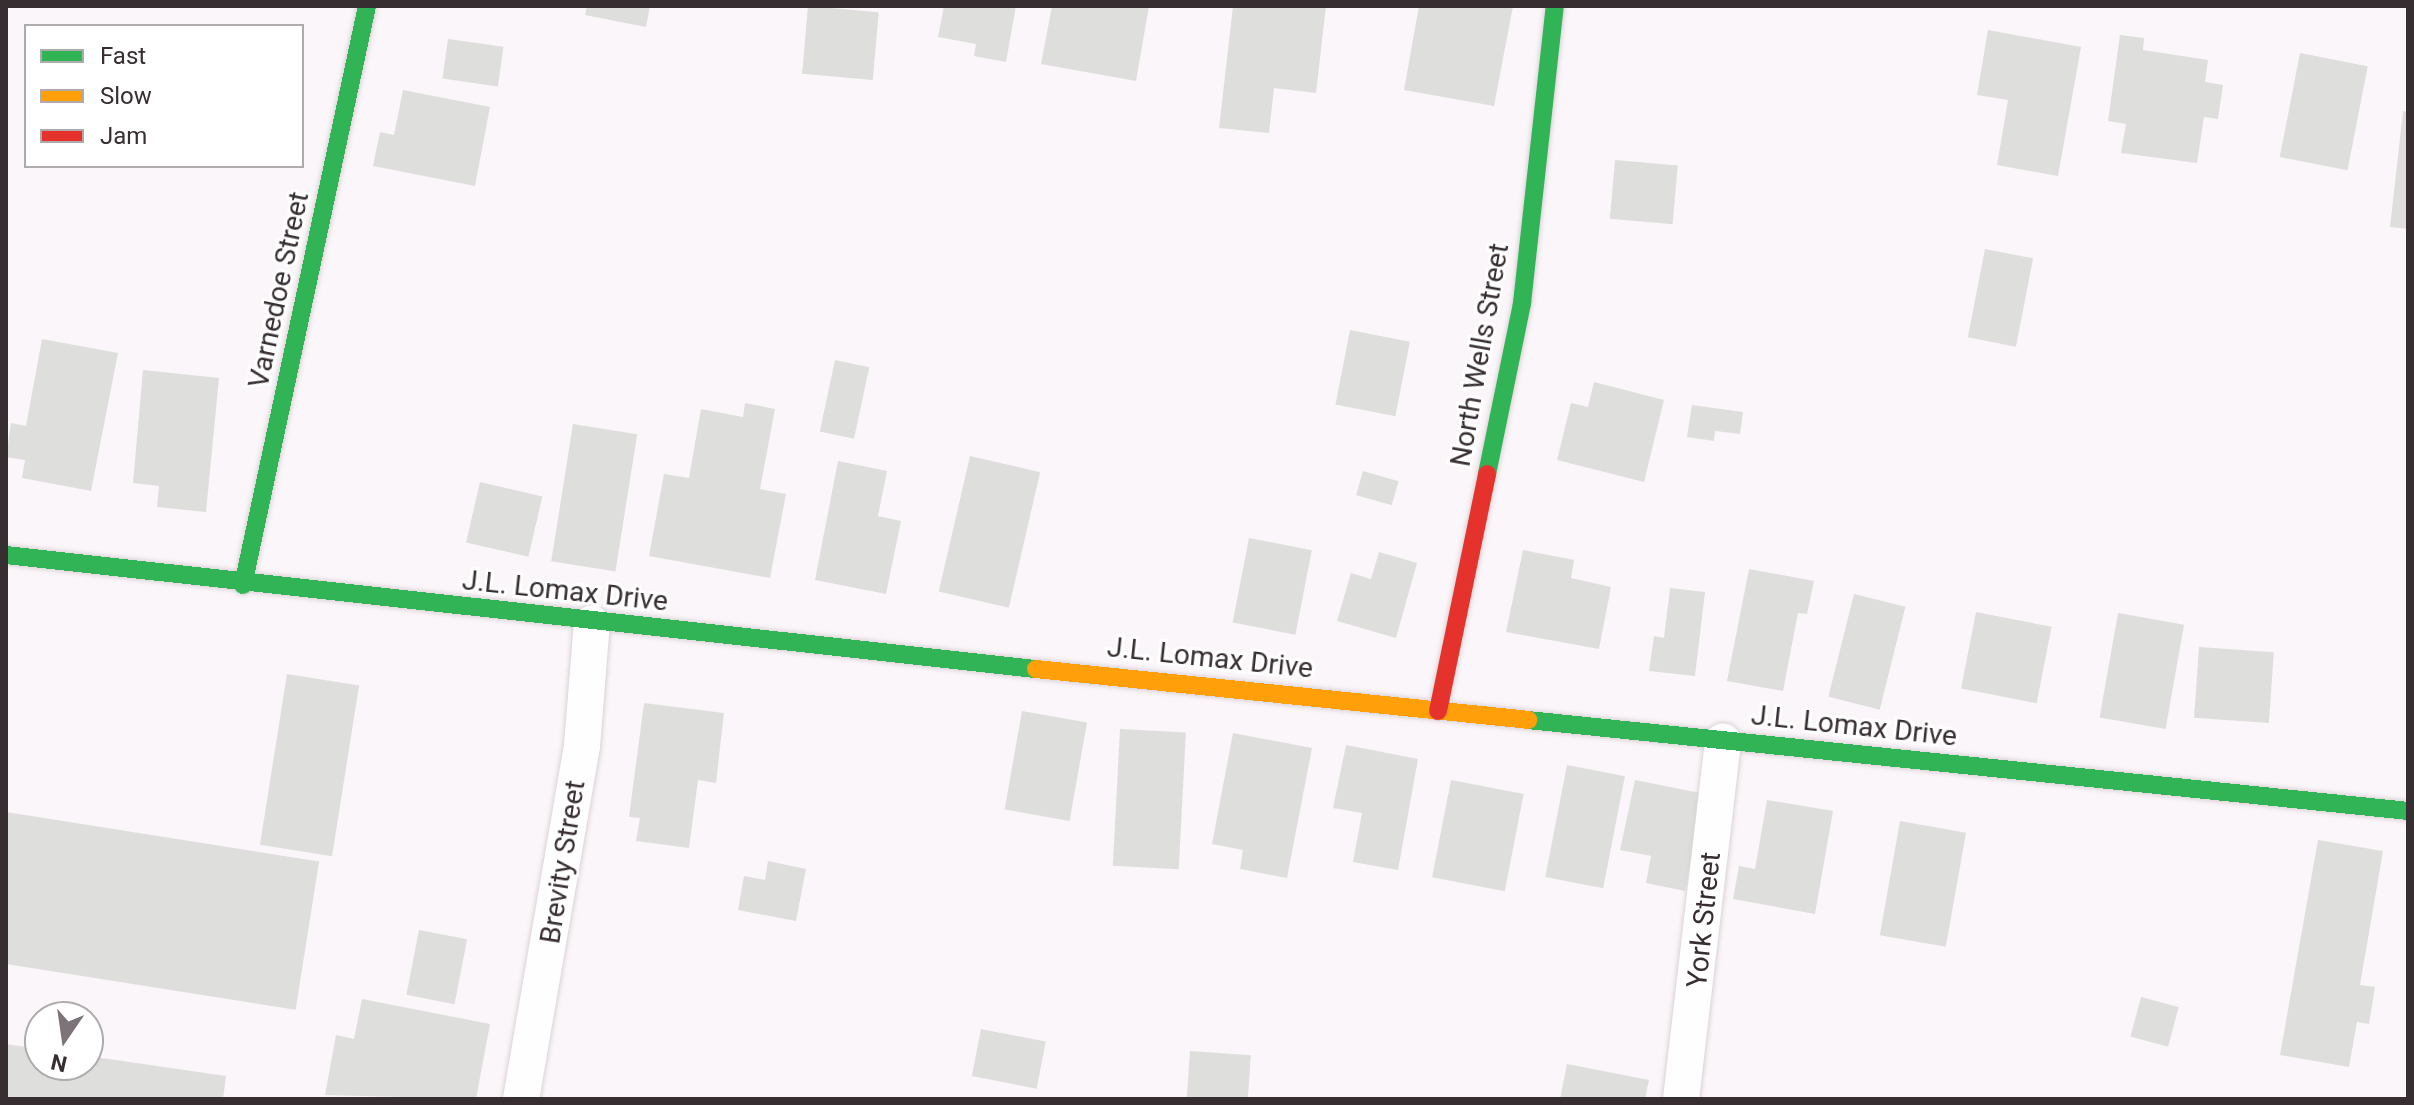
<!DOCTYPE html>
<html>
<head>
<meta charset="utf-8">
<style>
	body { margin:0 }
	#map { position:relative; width:2414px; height:1105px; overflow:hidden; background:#fbf6f9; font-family:Roboto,sans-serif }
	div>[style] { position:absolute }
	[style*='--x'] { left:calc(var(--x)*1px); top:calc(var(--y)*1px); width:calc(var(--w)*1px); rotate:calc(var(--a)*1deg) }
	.building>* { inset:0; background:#dedfdc; transform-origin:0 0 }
	.roads { filter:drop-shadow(0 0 2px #dad3d7) drop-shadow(0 0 2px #dad3d7) }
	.street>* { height:36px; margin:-18px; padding:0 18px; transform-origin:18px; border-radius:18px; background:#fefefe }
	.fast>* { height:18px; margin:-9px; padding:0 9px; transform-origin:9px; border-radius:9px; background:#30b455 }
	.slow>* { height:18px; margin:-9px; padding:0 9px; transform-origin:9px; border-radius:9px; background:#ff9f0a }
	.jam>* { height:18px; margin:-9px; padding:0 9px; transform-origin:9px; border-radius:9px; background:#e5322d }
	span { translate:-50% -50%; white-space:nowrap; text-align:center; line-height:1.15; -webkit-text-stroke:6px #fff; paint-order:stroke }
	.street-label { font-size:28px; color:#372e32 }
	.frame { position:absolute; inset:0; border:8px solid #372e32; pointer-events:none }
	.legend { position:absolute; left:24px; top:24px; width:280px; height:144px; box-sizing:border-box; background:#fff; border:2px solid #afabad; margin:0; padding:10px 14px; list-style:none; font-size:24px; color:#372e32 }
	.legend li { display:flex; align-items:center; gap:16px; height:40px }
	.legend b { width:40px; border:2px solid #afabad }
	.north { position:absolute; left:24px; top:1001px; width:80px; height:80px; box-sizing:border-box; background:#fff; border:2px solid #afabad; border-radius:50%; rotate:193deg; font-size:22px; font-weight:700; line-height:32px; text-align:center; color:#372e32 }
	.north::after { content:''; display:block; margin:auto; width:28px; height:36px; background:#7c7478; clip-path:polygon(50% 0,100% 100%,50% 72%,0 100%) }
</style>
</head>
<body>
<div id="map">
	<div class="building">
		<i style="clip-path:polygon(587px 6px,650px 6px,646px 27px,585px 15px)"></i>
		<i style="left:808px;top:6px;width:71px;height:68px;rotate:5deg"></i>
		<i style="clip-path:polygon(944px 6px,1016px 6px,1006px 62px,974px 56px,976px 44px,938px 37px)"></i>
		<i style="clip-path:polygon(1052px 6px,1149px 6px,1136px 81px,1041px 64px)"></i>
		<i style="clip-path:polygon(1233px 6px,1326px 6px,1316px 93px,1274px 88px,1269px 133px,1219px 128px)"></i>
		<i style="clip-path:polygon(1419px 6px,1513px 6px,1494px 106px,1404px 90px)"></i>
		<i style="clip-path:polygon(1988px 30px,2081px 47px,2058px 176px,1997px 165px,2008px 100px,1977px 95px)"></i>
		<i style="clip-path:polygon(2120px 35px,2144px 38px,2143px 50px,2208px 60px,2205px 82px,2223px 85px,2218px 119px,2204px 117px,2197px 163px,2121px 153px,2126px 124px,2108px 121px)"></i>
		<i style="left:448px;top:39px;width:56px;height:40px;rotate:8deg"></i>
		<i style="left:2300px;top:53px;width:69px;height:106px;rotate:11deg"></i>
		<i style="clip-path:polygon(403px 90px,490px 107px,475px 186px,373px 166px,380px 132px,394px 135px)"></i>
		<i style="clip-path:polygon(2403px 111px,2408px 112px,2408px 229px,2390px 227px)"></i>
		<i style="left:1615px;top:160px;width:63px;height:59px;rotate:5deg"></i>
		<i style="left:1985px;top:249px;width:49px;height:90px;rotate:11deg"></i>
		<i style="left:1350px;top:330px;width:61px;height:76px;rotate:11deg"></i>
		<i style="clip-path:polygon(42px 339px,118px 353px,91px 491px,22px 478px,25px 460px,6px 457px,11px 423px,26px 426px)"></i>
		<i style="left:835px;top:360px;width:35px;height:73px;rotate:12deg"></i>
		<i style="clip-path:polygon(143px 370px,219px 378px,206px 512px,157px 507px,159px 486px,133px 483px)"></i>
		<i style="clip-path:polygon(1594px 382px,1664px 400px,1644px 482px,1557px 460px,1571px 403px,1588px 407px)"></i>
		<i style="clip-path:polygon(745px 403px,775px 409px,760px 489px,786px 494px,770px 578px,649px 556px,664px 474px,689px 478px,701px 409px,743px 417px)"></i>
		<i style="clip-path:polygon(1692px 405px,1743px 412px,1740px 434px,1715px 431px,1714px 441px,1687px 437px)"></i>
		<i style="left:573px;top:424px;width:65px;height:139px;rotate:9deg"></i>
		<i style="left:970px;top:456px;width:72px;height:139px;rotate:13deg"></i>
		<i style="clip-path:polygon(838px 461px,887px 471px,878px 516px,901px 521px,886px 594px,815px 580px)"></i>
		<i style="left:1363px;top:471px;width:37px;height:25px;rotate:16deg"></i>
		<i style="left:480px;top:482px;width:64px;height:62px;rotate:13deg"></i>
		<i style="left:1249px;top:538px;width:64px;height:86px;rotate:11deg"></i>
		<i style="clip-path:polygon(1523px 550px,1574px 560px,1571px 578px,1611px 587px,1599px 649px,1506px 632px)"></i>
		<i style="clip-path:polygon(1379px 552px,1417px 563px,1396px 638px,1337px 621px,1351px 573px,1371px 579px)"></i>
		<i style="clip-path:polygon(1749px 569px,1814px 581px,1807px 614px,1798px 613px,1783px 691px,1727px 681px)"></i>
		<i style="clip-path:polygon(1670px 588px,1705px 592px,1695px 676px,1649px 671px,1654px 636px,1664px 638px)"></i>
		<i style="left:1854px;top:594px;width:53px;height:106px;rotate:14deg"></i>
		<i style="left:1976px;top:612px;width:77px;height:78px;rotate:11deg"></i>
		<i style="left:2118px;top:613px;width:67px;height:106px;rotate:10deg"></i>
		<i style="left:2199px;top:647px;width:75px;height:71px;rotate:4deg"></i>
		<i style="left:287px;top:674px;width:73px;height:173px;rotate:9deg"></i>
		<i style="clip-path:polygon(644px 703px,724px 713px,716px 783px,698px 780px,689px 848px,636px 841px,640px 818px,629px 817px)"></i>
		<i style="left:1022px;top:711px;width:66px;height:100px;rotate:10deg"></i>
		<i style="left:1120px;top:729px;width:66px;height:137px;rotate:3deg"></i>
		<i style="clip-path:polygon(1233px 733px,1312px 748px,1287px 878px,1240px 869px,1243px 850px,1212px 844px)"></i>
		<i style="clip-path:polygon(1346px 745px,1418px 759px,1398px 870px,1353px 862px,1362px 813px,1333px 808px)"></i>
		<i style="left:1567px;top:765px;width:59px;height:114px;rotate:11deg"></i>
		<i style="left:1451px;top:780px;width:74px;height:99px;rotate:11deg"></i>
		<i style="clip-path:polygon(1635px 780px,1705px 794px,1685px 891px,1646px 883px,1651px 856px,1620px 850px)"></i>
		<i style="clip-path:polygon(1767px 800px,1833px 811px,1815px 914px,1733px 899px,1739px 866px,1755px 869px)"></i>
		<i style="left:6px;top:812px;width:317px;height:150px;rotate:9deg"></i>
		<i style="left:1900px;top:821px;width:67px;height:116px;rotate:10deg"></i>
		<i style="clip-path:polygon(2318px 840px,2383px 851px,2360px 985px,2375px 987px,2369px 1024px,2357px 1022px,2349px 1067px,2280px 1055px)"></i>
		<i style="clip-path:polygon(768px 861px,806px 869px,796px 921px,738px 910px,744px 876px,765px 880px)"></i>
		<i style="left:419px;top:930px;width:49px;height:66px;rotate:11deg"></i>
		<i style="left:2141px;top:997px;width:39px;height:41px;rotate:15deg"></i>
		<i style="clip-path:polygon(362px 999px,490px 1024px,476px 1099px,325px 1095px,336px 1035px,354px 1039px)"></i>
		<i style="left:981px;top:1029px;width:66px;height:48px;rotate:11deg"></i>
		<i style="clip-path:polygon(6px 1044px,40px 1049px,40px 1065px,88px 1065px,88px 1056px,226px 1076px,223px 1099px,6px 1099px)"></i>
		<i style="left:1190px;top:1051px;width:61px;height:46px;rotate:4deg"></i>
		<i style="clip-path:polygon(1567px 1064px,1649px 1080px,1645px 1099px,1560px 1099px)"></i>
	</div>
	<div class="roads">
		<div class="street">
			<i style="--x:521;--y:1099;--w:358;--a:-80.2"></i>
			<i style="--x:582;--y:746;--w:123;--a:-85.4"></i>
			<i style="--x:1681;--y:1099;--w:360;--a:-83.3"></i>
		</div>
		<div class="fast">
			<i style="--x:1487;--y:474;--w:175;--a:-78.4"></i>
			<i style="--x:1522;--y:303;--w:299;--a:-83.7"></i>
			<i style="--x:6;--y:555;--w:1036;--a:6.32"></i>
			<i style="--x:243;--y:585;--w:592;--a:-77.91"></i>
			<i style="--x:1528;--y:720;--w:885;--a:5.9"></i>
		</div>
		<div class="slow">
			<i style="--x:1036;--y:669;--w:495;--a:5.9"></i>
		</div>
		<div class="jam">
			<i style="--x:1438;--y:711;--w:242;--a:-78.3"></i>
		</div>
	</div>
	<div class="street-label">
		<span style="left:279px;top:290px;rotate:-78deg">Varnedoe Street</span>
		<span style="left:1480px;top:355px;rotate:-80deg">North Wells Street</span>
		<span style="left:565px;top:591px;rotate:6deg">J.L. Lomax Drive</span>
		<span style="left:1210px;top:658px;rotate:6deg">J.L. Lomax Drive</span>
		<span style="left:1854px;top:726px;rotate:6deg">J.L. Lomax Drive</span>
		<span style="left:563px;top:862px;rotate:-81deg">Brevity Street</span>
		<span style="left:1704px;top:920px;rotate:-84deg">York Street</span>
	</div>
	<div class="frame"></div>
	<ul class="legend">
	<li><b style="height:10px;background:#30b455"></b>Fast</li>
	<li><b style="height:10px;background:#ff9f0a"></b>Slow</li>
	<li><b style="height:10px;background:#e5322d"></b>Jam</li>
	</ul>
	<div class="north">N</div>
</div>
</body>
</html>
